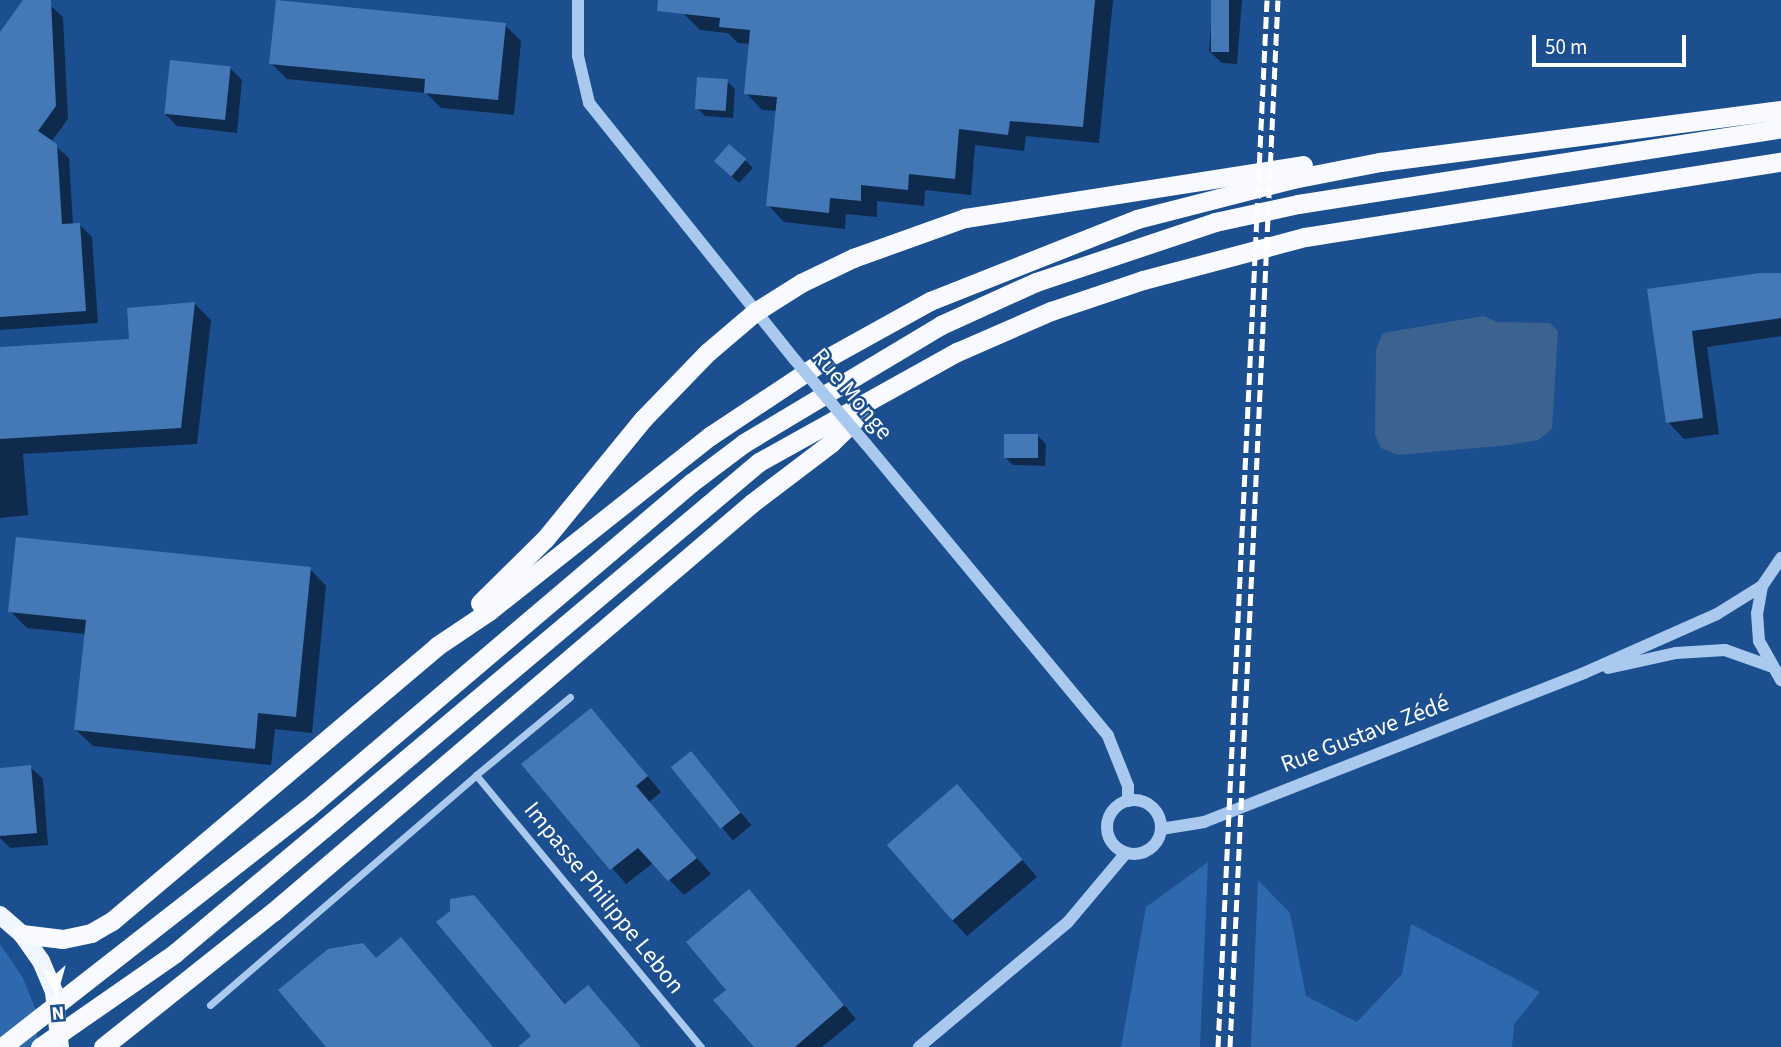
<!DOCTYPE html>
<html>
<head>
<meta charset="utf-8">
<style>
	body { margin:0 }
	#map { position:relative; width:1781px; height:1047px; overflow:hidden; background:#1b4f8f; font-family:"Source Sans 3",sans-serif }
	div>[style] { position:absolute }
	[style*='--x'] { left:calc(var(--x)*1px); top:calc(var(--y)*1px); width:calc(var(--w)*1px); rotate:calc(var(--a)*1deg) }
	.green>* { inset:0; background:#2e69ad }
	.water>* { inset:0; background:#3c6290 }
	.shadow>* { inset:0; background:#0007; transform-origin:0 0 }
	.building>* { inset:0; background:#4478b7; transform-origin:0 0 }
	.minor>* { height:7px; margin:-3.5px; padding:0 3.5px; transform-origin:3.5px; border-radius:3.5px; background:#a9c9ee }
	.tertiary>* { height:12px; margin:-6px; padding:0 6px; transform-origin:6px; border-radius:6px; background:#a9c9ee }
	.tertiary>.ring { margin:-6px; padding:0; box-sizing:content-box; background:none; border:12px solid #a9c9ee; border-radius:50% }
	.primary>* { height:18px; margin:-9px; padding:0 9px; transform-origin:9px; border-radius:9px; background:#f0f6ff }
	.trunk>* { height:19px; margin:-9.5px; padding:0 9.5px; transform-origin:9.5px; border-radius:9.5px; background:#f8faff }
	.rail>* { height:5px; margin-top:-2.5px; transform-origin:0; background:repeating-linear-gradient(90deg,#fff 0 12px,transparent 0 17px) }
	.tertiary-bridge>* { height:12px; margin:-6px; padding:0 6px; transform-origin:6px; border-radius:6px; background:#a9c9ee }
	.trunk-bridge>* { height:19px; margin:-9.5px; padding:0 9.5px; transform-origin:9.5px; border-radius:9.5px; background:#f8faff }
	span { translate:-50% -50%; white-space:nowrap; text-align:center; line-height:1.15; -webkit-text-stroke:5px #1b4f8f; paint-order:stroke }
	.street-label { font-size:24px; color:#fff }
	.north { position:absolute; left:21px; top:956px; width:70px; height:70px; -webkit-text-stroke:5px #1b4f8f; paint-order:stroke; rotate:175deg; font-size:19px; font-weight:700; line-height:28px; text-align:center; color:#fff }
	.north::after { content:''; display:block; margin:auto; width:24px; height:32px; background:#fff; clip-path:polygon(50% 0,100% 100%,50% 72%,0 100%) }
	.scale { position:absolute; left:1532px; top:35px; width:154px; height:32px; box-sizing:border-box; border:4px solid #fff; border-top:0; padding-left:9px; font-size:21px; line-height:24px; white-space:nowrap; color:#fff; -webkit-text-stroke:5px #1b4f8f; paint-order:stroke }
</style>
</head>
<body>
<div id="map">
	<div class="green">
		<i style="clip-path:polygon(1208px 862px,1200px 1047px,1121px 1047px,1146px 907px)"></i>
		<i style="clip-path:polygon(1258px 880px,1290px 913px,1306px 996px,1357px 1022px,1402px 974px,1411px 924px,1540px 992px,1514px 1024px,1512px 1047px,1251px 1047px)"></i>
		<i style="clip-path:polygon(0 944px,23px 978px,37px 1013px,37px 1047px,0 1047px)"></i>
	</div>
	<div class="water">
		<i style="clip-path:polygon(1484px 316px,1497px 322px,1550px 323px,1558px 331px,1552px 429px,1538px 440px,1509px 445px,1398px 455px,1381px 448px,1375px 435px,1376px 349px,1383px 333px)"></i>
	</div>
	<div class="shadow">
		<i style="clip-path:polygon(25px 0,44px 0,63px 17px,68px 119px,51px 142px,69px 158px,73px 225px,80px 225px,92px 237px,98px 323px,0 330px,0 33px)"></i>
		<i style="clip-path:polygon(685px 0,1113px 0,1099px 143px,1026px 136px,1024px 151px,975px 145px,971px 195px,925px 190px,924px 206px,877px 201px,877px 217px,846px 214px,845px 229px,784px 222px,768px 205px,778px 111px,762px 110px,746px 93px,751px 44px,738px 43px,728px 33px,700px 30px,683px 13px)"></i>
		<i style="clip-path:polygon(1213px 0,1242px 0,1237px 64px,1222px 63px,1209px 51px)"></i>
		<i style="clip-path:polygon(505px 25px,521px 41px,514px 115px,441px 108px,426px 93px,287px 79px,271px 63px)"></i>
		<i style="clip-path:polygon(230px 68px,242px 80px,237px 133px,177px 126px,165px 114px)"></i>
		<i style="clip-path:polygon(727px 81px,735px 89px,733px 118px,705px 116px,697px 108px)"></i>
		<i style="clip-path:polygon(745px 160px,753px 168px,739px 183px,724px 169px)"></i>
		<i style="clip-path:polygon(1781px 275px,1781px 336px,1707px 347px,1719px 434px,1684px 439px,1668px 422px,1648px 291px)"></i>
		<i style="clip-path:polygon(195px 304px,211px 320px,197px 444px,23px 454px,28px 515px,0 518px,0 349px,131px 341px)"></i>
		<i style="clip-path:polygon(1038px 436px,1046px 444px,1045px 466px,1013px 465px,1005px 457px)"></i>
		<i style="clip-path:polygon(310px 569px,326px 586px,312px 733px,275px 729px,271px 765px,93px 746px,76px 730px,86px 634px,27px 628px,10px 611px)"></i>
		<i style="clip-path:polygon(605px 725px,661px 792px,649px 802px,711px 874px,684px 895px,653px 863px,626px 884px,524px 764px)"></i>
		<i style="left:691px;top:753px;width:94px;height:24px;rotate:50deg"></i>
		<i style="clip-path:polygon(30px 767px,43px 779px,48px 845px,10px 848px,0 838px,0 769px)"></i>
		<i style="clip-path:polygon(973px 803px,1037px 877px,967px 936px,951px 919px)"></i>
		<i style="clip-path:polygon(749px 891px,856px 1019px,822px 1047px,756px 1047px,728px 990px)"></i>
		<i style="clip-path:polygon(474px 897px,567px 1005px,588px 987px,641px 1047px,521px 1047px,534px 1036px)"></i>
	</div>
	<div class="building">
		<i style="clip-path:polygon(23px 0,51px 0,56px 106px,38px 131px,57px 144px,62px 224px,80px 223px,86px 311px,0 317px,0 32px)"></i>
		<i style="clip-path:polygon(276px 0,506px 23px,498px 100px,424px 93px,425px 79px,269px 64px)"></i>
		<i style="clip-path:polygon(658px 0,1095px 0,1083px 127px,1010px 121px,1008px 135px,959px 129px,955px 179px,909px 174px,908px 190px,861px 185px,861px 201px,830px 198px,829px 213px,766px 206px,777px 97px,744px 94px,750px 30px,719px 27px,720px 18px,657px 11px)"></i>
		<i style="left:1211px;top:0;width:18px;height:52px"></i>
		<i style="left:170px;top:60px;width:61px;height:54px;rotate:6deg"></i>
		<i style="left:697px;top:77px;width:31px;height:32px;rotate:4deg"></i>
		<i style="left:729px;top:144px;width:23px;height:23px;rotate:41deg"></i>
		<i style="clip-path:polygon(1760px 273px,1781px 273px,1781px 318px,1692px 331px,1703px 418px,1666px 423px,1647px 289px)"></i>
		<i style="clip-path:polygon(195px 302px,181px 428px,0 439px,0 347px,129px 339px,127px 308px)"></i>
		<i style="left:1004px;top:434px;width:34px;height:24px"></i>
		<i style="clip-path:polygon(16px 537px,311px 567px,296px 717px,258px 713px,255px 749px,74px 730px,86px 620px,8px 612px)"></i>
		<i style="clip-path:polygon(591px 708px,648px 776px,636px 786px,697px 858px,668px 881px,638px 848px,610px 870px,521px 764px)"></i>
		<i style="left:691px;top:751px;width:79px;height:26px;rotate:51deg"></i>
		<i style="clip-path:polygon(31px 765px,37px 833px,0 836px,0 768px)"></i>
		<i style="left:957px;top:784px;width:100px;height:93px;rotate:49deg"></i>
		<i style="clip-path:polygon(749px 889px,844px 1005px,795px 1047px,754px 1047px,713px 1000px,726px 990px,686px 942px)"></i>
		<i style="clip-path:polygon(474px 895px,565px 1004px,588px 985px,641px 1047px,518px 1047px,531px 1036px,436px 922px,450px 911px,450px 899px)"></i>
		<i style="clip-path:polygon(401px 937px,493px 1047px,326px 1047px,278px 990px,328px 949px,363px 943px,376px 958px)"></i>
	</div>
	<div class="minor">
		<i style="--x:570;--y:697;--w:122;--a:140.3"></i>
		<i style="--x:476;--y:775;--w:353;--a:50.4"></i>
		<i style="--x:210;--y:1005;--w:352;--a:-40.8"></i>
	</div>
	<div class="tertiary">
		<i style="--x:578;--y:0;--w:56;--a:90"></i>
		<i style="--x:578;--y:56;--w:48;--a:76.8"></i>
		<i style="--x:589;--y:103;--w:329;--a:51.3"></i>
		<i style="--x:866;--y:444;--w:379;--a:50.3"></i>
		<i style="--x:1108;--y:736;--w:54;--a:68.2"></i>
		<i style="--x:1128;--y:786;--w:15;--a:90"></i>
		<i style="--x:1781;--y:558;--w:34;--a:124"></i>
		<i style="--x:1762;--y:586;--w:27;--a:100"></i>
		<i style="--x:1757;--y:613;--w:28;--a:86"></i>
		<i style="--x:1759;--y:641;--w:45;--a:60.6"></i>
		<i style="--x:1608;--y:668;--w:70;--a:-12.4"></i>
		<i style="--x:1676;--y:653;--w:49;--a:-3.5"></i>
		<i style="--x:1725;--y:650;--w:48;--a:19.6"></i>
		<i class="ring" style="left:1107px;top:800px;width:42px;height:42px"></i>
		<i style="--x:1161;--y:829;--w:44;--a:-9.2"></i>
		<i style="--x:1204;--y:822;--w:408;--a:-21.4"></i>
		<i style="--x:1584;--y:673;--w:145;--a:-23.9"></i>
		<i style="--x:1717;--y:614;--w:53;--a:-31.9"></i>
		<i style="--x:919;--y:1047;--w:194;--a:-40"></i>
		<i style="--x:1068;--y:922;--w:90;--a:-50"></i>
	</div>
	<div class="primary">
		<i style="--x:0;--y:915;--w:29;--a:41"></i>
		<i style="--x:22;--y:934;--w:33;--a:55"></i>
		<i style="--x:41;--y:961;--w:34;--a:67"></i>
		<i style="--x:54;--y:992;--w:55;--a:83.8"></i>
	</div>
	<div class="trunk">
		<i style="--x:480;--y:603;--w:91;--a:-44.6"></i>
		<i style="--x:545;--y:539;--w:155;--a:-50.8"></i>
		<i style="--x:643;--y:419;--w:93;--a:-45.9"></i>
		<i style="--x:708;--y:352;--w:62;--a:-40.4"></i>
		<i style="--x:755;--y:312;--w:54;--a:-32.2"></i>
		<i style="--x:801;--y:283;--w:58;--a:-25.7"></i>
		<i style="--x:853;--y:258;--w:119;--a:-19.7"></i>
		<i style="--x:965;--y:218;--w:342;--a:-8.9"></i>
		<i style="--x:307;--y:809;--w:504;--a:-40.33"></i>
		<i style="--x:691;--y:483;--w:66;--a:-37"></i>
		<i style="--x:744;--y:443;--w:230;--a:-30.9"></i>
		<i style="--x:941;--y:325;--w:104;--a:-24.4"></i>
		<i style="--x:1036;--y:282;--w:189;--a:-18.5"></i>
		<i style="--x:1215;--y:222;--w:85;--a:-12.2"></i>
		<i style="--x:1298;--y:204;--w:489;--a:-8.9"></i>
		<i style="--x:324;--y:828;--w:568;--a:-40.08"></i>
		<i style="--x:759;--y:462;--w:227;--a:-29.1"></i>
		<i style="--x:957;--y:352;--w:103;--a:-23.6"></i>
		<i style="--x:1051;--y:311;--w:97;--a:-18.6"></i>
		<i style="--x:1143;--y:280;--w:168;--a:-14.9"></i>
		<i style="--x:1305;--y:237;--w:482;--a:-9"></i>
		<i style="--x:22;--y:934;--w:41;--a:7"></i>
		<i style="--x:63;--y:939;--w:29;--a:-12"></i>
		<i style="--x:91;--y:933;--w:24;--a:-30"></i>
		<i style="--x:112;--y:921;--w:426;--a:-40.2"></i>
		<i style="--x:437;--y:646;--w:63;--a:-33.9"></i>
		<i style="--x:489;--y:611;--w:282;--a:-38.4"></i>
		<i style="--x:710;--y:436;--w:143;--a:-33.6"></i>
		<i style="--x:829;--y:357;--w:115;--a:-29"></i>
		<i style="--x:930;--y:301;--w:223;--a:-21.6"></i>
		<i style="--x:1137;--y:219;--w:161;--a:-14.4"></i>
		<i style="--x:1293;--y:179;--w:89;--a:-11.1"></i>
		<i style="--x:1380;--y:162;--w:404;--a:-7.4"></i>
		<i style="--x:103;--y:1047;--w:217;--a:-38.5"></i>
		<i style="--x:273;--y:912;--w:630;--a:-40.49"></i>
		<i style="--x:752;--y:503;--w:99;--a:-37.2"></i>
		<i style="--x:831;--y:443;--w:46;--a:-44.1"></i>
	</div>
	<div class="rail">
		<i style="--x:1218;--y:1047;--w:1048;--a:-87.32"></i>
		<i style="--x:1230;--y:1047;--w:1048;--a:-87.38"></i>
	</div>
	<div class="tertiary-bridge">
		<i style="--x:795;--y:360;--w:110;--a:49.8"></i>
	</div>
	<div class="trunk-bridge">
		<i style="--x:2;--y:1047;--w:387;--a:-38"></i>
		<i style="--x:40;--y:1047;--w:165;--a:-34.8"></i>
		<i style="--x:175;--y:953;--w:194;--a:-40"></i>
	</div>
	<div class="street-label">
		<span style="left:852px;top:394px;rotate:50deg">Rue Monge</span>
		<span style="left:1365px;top:734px;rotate:-21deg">Rue Gustave Zédé</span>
		<span style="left:604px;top:898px;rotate:51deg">Impasse Philippe Lebon</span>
	</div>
	<div class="north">N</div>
	<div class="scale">50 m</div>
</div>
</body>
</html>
